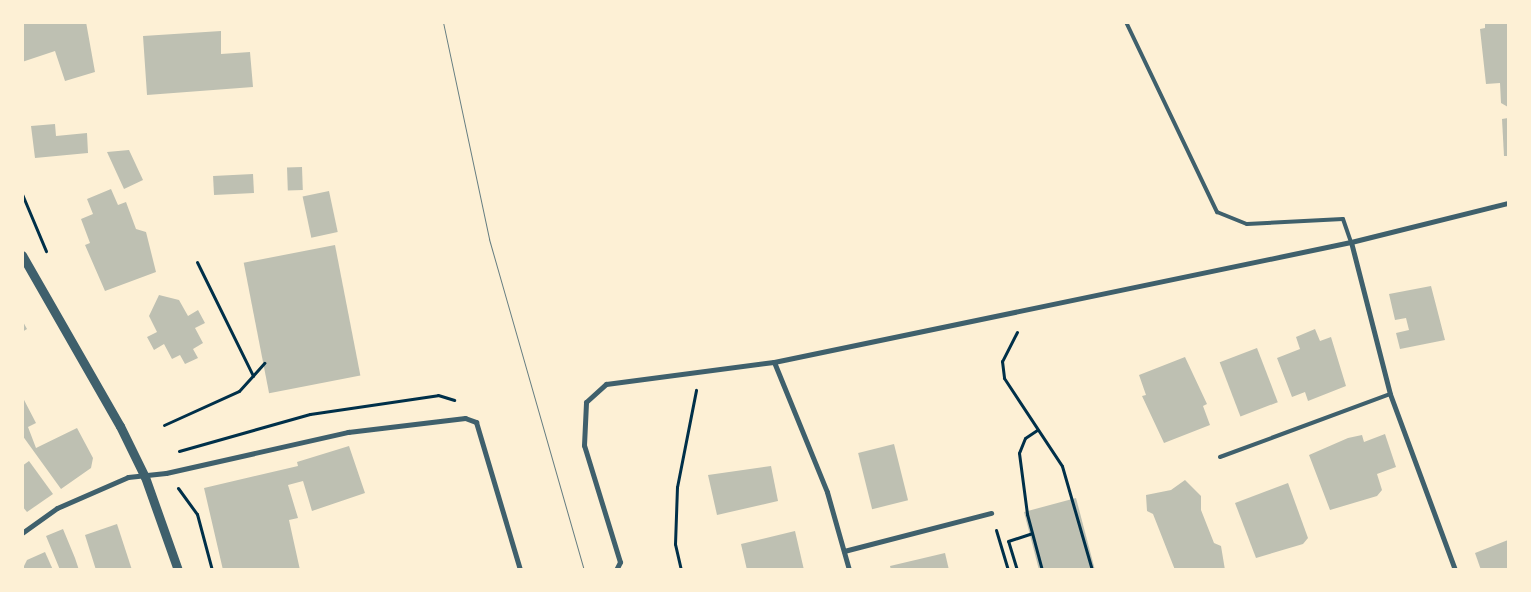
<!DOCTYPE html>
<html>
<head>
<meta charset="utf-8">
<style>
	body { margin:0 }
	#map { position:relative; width:1531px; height:592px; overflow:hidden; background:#fdf0d5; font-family:"Work Sans",sans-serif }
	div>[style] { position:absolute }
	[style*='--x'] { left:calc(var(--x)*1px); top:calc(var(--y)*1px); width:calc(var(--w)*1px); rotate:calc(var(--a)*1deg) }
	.building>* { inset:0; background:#bec0b2; transform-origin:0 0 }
	.path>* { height:3px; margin:-1.5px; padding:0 1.5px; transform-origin:1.5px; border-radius:1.5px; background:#003049 }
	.service>* { height:4px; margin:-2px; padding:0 2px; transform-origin:2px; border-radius:2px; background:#3f606c }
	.minor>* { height:5px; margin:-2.5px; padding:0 2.5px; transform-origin:2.5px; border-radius:2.5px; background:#3f606c }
	.tertiary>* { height:9px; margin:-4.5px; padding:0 4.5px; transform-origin:4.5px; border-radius:4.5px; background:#3f606c }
	.tram>* { height:1px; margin:-0.5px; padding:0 0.5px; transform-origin:0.5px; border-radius:0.5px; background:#657d81 }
	span { translate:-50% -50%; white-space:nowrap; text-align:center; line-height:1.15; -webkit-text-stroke:5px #fdf0d5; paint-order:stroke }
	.frame { position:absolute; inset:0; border:24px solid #fdf0d5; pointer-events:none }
</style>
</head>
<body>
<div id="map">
	<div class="building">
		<i style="clip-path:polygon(86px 22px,95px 72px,65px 81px,55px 51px,22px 62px,22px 24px)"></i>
		<i style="clip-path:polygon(1485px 22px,1508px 22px,1508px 107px,1501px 103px,1500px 83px,1486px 84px,1480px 29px,1485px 28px)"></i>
		<i style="clip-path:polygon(221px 31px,221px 54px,250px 52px,253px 87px,147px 95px,143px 36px)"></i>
		<i style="clip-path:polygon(1508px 118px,1508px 156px,1504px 156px,1502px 119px)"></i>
		<i style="clip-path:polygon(55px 124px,56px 136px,87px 133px,88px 153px,35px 158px,31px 126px)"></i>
		<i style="clip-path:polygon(129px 150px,143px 180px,124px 189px,107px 152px)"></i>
		<i style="left:302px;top:167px;width:23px;height:15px;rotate:88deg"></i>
		<i style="left:253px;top:174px;width:19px;height:40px;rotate:87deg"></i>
		<i style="clip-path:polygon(111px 189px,118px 205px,126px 202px,136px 229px,146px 232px,156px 272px,105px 291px,85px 245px,90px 243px,81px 219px,93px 214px,87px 199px)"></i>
		<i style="left:329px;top:191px;width:42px;height:27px;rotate:78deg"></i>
		<i style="left:335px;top:245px;width:133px;height:93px;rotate:79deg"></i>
		<i style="clip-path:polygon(1431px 286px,1445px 340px,1400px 349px,1396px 333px,1409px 330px,1406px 318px,1395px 320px,1389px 294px)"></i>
		<i style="clip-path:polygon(159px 295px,179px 300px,188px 316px,198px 310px,205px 323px,195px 328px,203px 343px,193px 349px,198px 358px,185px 364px,180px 355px,172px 359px,164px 344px,154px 350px,147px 337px,157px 332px,149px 316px)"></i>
		<i style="clip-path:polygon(22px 320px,27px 329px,22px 332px)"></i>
		<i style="clip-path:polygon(1315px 329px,1320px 341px,1331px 337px,1346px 386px,1308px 401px,1305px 392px,1292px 397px,1277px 358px,1300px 349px,1296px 337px)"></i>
		<i style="left:1257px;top:348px;width:58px;height:40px;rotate:69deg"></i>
		<i style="clip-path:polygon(1185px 357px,1207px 404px,1203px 406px,1210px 425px,1164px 443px,1142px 396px,1146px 395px,1139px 375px)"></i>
		<i style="clip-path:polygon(22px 396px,36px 423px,28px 427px,36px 448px,77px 428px,93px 458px,91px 468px,61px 489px,22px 435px)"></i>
		<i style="clip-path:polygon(1385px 434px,1396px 467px,1377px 474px,1382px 490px,1377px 496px,1330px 510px,1309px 455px,1348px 438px,1362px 435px,1364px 442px)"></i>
		<i style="left:894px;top:444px;width:58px;height:37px;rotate:76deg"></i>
		<i style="clip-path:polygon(349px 446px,365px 493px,312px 511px,303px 481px,288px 485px,298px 518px,289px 520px,300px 570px,223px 570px,204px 488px,298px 466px,297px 462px)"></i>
		<i style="clip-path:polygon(29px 461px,53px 494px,27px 512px,22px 506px,22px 466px)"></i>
		<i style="clip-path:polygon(771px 466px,778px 501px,717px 515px,708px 475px)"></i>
		<i style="clip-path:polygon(1185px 480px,1201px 496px,1201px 510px,1214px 543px,1221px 546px,1225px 570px,1175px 570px,1153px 514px,1147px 511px,1146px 495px,1171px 490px)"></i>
		<i style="clip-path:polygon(1288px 483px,1308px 538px,1303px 544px,1256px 558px,1235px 503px)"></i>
		<i style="clip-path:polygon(1076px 498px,1095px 570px,1039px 570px,1024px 512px)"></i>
		<i style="clip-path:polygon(117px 524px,132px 570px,96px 570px,85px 535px)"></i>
		<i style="clip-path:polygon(63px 529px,75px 558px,79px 570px,60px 570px,58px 565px,46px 536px)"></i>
		<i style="clip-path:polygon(795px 531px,804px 570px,747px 570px,741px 544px)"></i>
		<i style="clip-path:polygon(1508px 540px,1508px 570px,1481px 570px,1475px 553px)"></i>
		<i style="clip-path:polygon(45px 552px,53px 570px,22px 570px,27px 560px)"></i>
		<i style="clip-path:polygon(945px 553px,949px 570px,891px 570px,890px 566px)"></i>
	</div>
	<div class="path">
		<i style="--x:22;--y:194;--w:62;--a:67.2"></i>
		<i style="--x:197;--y:262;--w:127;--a:63.8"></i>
		<i style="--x:1017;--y:332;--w:33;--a:117"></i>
		<i style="--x:1002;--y:361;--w:17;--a:83"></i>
		<i style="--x:1004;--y:378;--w:105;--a:56.6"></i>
		<i style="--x:1062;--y:466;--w:108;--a:73.9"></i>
		<i style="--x:164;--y:425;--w:82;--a:-24.4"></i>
		<i style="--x:239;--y:391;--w:38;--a:-48"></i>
		<i style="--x:1037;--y:430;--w:14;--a:146"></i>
		<i style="--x:1025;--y:438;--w:16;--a:112"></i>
		<i style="--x:1019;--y:453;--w:62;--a:82.5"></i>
		<i style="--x:1027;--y:514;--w:58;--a:75"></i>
		<i style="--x:179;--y:451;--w:136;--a:-15.8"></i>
		<i style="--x:310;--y:414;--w:129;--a:-8.4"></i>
		<i style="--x:438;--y:395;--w:17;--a:17"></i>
		<i style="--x:178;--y:488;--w:32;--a:54"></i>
		<i style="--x:197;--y:514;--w:58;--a:75"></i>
		<i style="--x:996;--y:530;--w:42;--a:73.3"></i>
		<i style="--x:681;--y:570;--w:27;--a:-103"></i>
		<i style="--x:675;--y:544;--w:57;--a:-88"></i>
		<i style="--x:677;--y:487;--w:99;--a:-78.9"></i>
		<i style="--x:1017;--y:570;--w:30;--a:-107"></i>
		<i style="--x:1008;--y:541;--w:25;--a:-18"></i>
	</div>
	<div class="service">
		<i style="--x:1126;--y:22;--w:211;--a:64.4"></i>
		<i style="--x:1217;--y:212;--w:32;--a:22"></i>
		<i style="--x:1247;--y:224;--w:96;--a:-3"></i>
		<i style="--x:1343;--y:219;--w:24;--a:71"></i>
		<i style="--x:1220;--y:457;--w:181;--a:-20.3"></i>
	</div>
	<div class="minor">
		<i style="--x:1351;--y:242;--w:157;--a:75.6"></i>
		<i style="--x:1390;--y:394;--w:188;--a:69.7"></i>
		<i style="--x:774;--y:362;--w:140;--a:67.8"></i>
		<i style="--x:827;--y:492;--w:81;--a:74.2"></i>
		<i style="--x:22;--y:533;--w:43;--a:-35.5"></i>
		<i style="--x:57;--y:508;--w:77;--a:-23.6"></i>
		<i style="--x:128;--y:477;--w:38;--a:-6"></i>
		<i style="--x:166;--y:473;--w:187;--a:-12.7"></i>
		<i style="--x:348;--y:432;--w:118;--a:-6.8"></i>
		<i style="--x:465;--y:418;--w:12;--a:20"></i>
		<i style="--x:476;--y:422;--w:154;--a:73.4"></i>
		<i style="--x:844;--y:551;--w:152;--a:-14.5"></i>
		<i style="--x:616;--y:570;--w:9;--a:-63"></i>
		<i style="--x:620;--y:562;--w:122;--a:-107.1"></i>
		<i style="--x:584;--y:445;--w:43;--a:-87.3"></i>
		<i style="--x:586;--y:402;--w:27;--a:-42"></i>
		<i style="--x:606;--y:384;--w:169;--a:-7.5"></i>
		<i style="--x:774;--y:362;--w:589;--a:-11.75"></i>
		<i style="--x:1351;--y:242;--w:162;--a:-14"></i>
	</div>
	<div class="tertiary">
		<i style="--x:22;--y:255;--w:197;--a:60.2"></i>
		<i style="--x:120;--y:426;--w:57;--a:63.9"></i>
		<i style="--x:145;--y:477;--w:99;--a:70.5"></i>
	</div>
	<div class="tram">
		<i style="--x:443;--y:22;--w:222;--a:78"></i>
		<i style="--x:489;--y:239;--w:344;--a:74"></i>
	</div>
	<div class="frame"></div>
</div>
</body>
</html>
